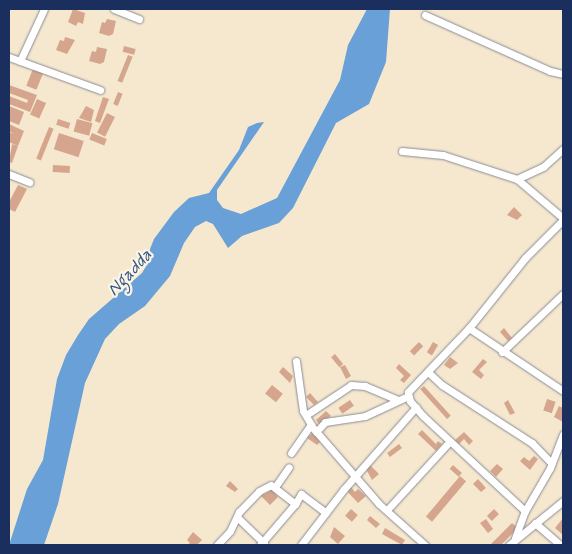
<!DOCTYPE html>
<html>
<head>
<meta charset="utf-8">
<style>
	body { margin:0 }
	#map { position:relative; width:572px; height:554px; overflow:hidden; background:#f6e8cf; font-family:Mynerve,sans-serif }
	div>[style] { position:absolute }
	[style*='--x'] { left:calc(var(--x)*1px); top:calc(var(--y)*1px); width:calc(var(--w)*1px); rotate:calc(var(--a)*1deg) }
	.water>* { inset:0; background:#69a0d7 }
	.building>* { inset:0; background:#d5a68d; transform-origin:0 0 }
	.roads { filter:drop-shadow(0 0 1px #888c96) drop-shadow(0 0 1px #888c96) }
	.minor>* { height:7px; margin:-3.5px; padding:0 3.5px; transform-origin:3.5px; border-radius:3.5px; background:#fff }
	span { translate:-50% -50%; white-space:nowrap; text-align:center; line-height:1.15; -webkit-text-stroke:4.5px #fcf5e5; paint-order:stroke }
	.water-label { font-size:18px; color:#365788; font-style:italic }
	.frame { position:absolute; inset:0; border:10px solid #1b2f5e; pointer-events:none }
</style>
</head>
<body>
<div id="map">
	<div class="water">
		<i style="clip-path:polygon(367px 9px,390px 9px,386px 62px,369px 104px,336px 123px,293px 208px,279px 223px,242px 236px,228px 248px,213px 224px,206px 221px,195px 227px,184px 243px,170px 276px,145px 306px,119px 324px,105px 339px,85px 383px,58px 504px,44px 545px,9px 545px,27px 489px,43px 460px,57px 379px,66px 355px,78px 335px,89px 319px,142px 273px,148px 263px,148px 254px,154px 239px,174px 212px,189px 198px,209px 193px,239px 150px,248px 127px,257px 123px,264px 122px,217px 190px,217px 200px,223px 208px,241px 214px,277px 198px,340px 80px,348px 45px)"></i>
	</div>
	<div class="building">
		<i style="clip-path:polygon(73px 9px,85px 13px,83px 24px,78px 22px,76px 26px,68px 22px)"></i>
		<i style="clip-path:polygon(107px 19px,116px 21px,113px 34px,109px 36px,99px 33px,102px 22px,105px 23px)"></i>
		<i style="clip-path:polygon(65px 37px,75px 40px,67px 54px,56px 50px,60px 40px,64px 41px)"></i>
		<i style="left:124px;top:46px;width:12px;height:6px;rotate:14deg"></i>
		<i style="clip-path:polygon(97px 47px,107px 49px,104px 62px,100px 64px,89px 61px,92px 51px,96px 52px)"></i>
		<i style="left:128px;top:55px;width:5px;height:28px;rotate:22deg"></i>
		<i style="left:33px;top:69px;width:11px;height:18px;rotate:22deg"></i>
		<i style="clip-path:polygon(9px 85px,37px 95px,30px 112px,9px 104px,9px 96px,27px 103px,28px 100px,9px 93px)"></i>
		<i style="left:118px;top:92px;width:5px;height:13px;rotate:22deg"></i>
		<i style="clip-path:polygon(103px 97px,109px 99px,100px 123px,95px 121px)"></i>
		<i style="left:37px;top:99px;width:10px;height:17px;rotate:24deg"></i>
		<i style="clip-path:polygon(9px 106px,24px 112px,19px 125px,9px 121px)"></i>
		<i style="clip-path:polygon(86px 106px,94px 110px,91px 122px,79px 118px)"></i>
		<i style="left:107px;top:113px;width:9px;height:22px;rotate:27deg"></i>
		<i style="left:58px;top:119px;width:13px;height:6px;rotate:18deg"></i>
		<i style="left:77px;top:119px;width:16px;height:13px;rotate:15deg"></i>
		<i style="clip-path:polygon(9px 124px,24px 131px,18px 146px,9px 142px,9px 132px,14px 134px,9px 131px)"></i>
		<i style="left:49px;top:127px;width:5px;height:34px;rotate:22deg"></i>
		<i style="left:59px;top:133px;width:26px;height:17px;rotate:18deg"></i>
		<i style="left:92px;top:133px;width:16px;height:7px;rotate:22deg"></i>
		<i style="clip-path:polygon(12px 144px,18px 146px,12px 163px,9px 162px)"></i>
		<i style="left:53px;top:165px;width:17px;height:7px;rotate:3deg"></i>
		<i style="clip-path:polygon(18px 185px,27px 189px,15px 212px,9px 209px,9px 202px)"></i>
		<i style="clip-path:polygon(514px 207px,522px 215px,517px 220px,507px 215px)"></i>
		<i style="clip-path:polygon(504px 328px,512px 338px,508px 341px,500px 332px)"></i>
		<i style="left:419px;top:342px;width:6px;height:13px;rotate:45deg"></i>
		<i style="left:433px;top:342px;width:6px;height:12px;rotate:31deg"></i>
		<i style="left:335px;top:354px;width:13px;height:5px;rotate:51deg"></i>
		<i style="clip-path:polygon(450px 357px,458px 363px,450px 369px,444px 365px)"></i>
		<i style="clip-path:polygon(483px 359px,487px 362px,479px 370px,484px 375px,481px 379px,472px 372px)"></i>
		<i style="clip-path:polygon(399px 364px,411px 375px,404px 383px,400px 380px,404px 376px,396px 368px)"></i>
		<i style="clip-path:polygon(345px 365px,351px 376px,346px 379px,340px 367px)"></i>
		<i style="clip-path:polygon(283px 367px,293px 376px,290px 383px,279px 372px)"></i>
		<i style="left:272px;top:385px;width:14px;height:11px;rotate:39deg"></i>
		<i style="left:424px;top:386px;width:40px;height:5px;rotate:48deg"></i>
		<i style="clip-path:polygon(310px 393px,318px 402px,314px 405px,306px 397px)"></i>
		<i style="left:547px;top:399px;width:9px;height:12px;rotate:18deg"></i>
		<i style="left:350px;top:400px;width:7px;height:14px;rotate:56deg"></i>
		<i style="clip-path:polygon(508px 400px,515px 413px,510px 415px,504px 403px)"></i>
		<i style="clip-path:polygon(559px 406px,563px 408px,563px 422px,554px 417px)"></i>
		<i style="clip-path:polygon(326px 411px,331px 416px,319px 424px,316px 420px)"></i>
		<i style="clip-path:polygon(422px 430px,436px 444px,438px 441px,442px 444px,436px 451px,418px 434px)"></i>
		<i style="clip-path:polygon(464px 432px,473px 441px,469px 445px,464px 439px,459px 444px,455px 440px)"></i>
		<i style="clip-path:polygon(313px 433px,320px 442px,317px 445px,307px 438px)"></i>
		<i style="left:399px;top:444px;width:5px;height:15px;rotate:53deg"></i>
		<i style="clip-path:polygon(534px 456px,538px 459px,530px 470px,520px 461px,524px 457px,529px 461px)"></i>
		<i style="clip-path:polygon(497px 464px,503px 469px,496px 477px,490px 471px)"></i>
		<i style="clip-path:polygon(370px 465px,379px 474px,372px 480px,366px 469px)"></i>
		<i style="left:453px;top:465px;width:12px;height:5px;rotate:42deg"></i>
		<i style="left:460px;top:476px;width:8px;height:53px;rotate:40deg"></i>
		<i style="clip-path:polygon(478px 479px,486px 488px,481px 492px,473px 484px)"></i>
		<i style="clip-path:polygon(230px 481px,238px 489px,235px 492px,226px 486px)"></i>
		<i style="clip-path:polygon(350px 486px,355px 492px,358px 489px,366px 496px,358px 503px,346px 490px)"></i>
		<i style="clip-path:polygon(272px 490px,278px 497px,270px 505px,261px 496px)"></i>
		<i style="left:351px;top:509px;width:9px;height:9px;rotate:41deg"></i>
		<i style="left:494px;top:509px;width:7px;height:10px;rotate:45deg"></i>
		<i style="clip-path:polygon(370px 516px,380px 524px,376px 528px,367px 520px)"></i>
		<i style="clip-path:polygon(563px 518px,563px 535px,555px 528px)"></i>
		<i style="clip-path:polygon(486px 519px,493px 529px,488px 533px,480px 523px)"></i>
		<i style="clip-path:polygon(512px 523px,518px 528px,501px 545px,490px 545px)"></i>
		<i style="clip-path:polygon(334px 527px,345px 536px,338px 544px,330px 537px)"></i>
		<i style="clip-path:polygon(385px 528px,405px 540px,402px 545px,382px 534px)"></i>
		<i style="clip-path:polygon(193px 532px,202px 540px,197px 545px,187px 545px,190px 543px,187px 540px)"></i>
	</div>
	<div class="roads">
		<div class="minor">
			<i style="--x:114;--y:9;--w:27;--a:22"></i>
			<i style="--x:425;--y:15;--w:137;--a:24.1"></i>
			<i style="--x:550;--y:71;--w:13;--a:13"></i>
			<i style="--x:9;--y:57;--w:97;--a:19.9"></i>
			<i style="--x:20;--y:61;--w:57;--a:-65.2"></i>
			<i style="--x:402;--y:151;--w:41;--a:5.6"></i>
			<i style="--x:443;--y:155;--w:78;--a:18"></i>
			<i style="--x:517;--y:179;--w:29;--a:-25"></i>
			<i style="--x:543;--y:167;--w:27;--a:-42"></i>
			<i style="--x:9;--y:174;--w:22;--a:22"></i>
			<i style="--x:517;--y:179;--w:60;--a:40.3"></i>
			<i style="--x:469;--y:328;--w:90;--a:-51.3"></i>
			<i style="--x:525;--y:258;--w:54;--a:-45"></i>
			<i style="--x:502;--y:352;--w:84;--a:-43.6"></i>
			<i style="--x:296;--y:361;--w:50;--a:82"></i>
			<i style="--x:303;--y:411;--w:21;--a:59"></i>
			<i style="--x:314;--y:429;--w:99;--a:49.1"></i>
			<i style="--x:379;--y:504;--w:62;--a:41.7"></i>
			<i style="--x:429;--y:373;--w:18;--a:43"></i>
			<i style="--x:442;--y:385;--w:107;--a:32.8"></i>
			<i style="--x:532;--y:443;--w:28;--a:46"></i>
			<i style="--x:306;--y:415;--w:54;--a:-33.7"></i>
			<i style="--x:351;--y:385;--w:14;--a:4"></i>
			<i style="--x:365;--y:386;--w:34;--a:23"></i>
			<i style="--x:316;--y:432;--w:13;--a:-48"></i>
			<i style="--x:325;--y:422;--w:40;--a:-8.5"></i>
			<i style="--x:365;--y:416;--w:47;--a:-24.9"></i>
			<i style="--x:291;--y:453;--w:35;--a:-55"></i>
			<i style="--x:275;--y:487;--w:24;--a:-55"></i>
			<i style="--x:295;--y:504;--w:12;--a:-59"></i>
			<i style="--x:301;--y:494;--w:31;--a:37"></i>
			<i style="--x:387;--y:510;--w:93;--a:-47.6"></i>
			<i style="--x:525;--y:511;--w:139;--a:-137"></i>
			<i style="--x:423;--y:416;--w:20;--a:-131"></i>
			<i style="--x:410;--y:401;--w:9;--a:-103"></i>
			<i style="--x:408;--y:392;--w:88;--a:-46.4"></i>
			<i style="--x:469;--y:328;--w:113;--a:33.8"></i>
			<i style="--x:238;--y:518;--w:36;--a:44"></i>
			<i style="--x:535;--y:523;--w:33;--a:41"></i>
			<i style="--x:515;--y:538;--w:29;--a:-70"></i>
			<i style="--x:525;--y:511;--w:50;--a:-59.8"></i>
			<i style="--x:550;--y:468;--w:36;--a:-69"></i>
			<i style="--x:217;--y:545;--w:19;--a:-47"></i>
			<i style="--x:230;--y:531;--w:21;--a:-65"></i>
			<i style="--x:239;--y:512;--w:29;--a:-46"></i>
			<i style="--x:259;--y:491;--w:13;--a:-27"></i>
			<i style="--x:271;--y:485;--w:31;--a:38"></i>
			<i style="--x:295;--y:504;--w:54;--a:130.5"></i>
			<i style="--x:301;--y:545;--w:71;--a:-52.5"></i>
			<i style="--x:344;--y:489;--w:109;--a:-48.7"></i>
			<i style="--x:509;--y:545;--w:70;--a:-39.2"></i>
		</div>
	</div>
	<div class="water-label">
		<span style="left:130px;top:273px;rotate:-47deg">Ngadda</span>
	</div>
	<div class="frame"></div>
</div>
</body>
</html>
